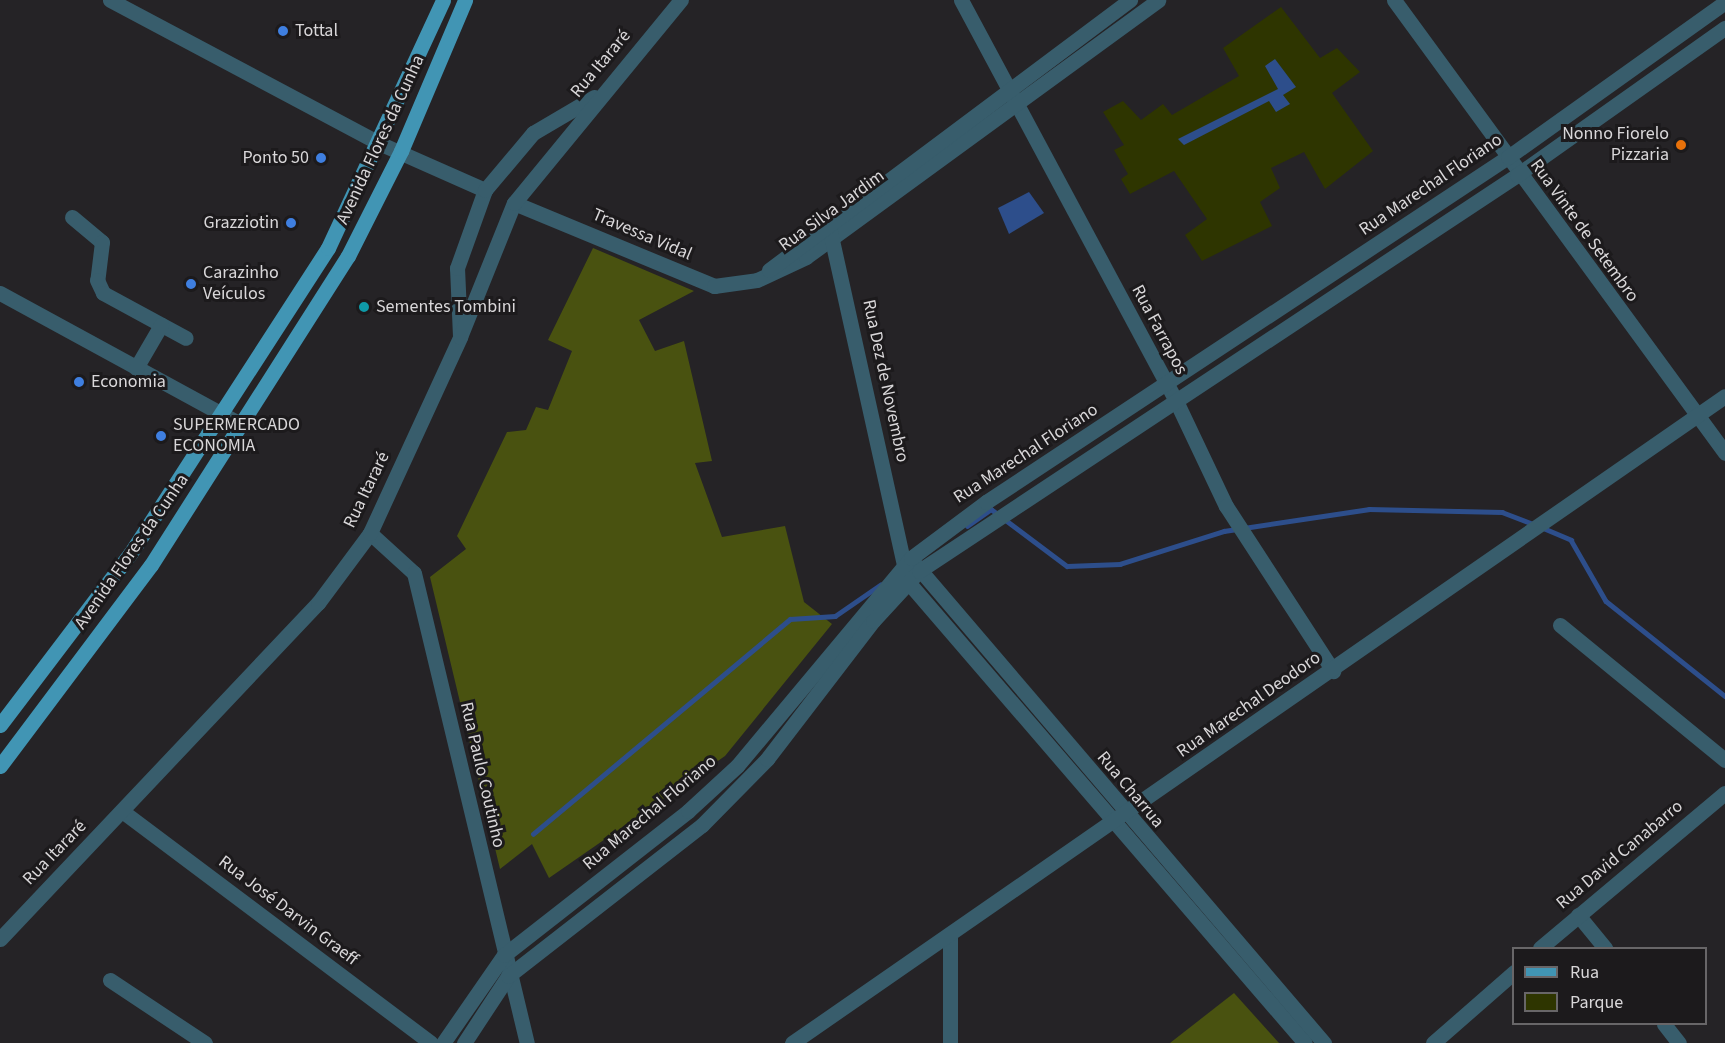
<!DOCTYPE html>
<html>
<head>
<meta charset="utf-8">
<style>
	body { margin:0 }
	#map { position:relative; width:1725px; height:1043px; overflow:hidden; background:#252326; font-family:"Source Sans 3",sans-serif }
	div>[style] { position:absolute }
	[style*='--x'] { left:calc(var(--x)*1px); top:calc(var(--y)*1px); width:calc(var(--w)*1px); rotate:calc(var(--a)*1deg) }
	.green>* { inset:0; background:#2e3500 }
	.forest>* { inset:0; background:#495210 }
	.water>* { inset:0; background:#2d4e8b }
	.stream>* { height:4.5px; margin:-2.25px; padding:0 2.25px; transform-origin:2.25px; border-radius:2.25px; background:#2d4e8b }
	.minor>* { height:15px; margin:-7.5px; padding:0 7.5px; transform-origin:7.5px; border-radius:7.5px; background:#385d6c }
	.major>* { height:15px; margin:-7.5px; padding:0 7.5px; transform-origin:7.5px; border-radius:7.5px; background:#4195b4 }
	.dots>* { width:16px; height:16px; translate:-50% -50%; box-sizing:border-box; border:3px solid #1c1a1c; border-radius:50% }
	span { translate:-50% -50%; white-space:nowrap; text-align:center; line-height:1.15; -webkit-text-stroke:6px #1c1a1c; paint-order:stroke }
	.poi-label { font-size:18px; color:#d9d7d9 }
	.left { translate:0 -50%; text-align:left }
	.right { translate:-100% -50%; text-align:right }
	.street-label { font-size:18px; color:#d9d7d9 }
	.legend { position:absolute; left:1512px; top:947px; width:195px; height:78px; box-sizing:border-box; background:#1c1a1c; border:2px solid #686668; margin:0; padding:8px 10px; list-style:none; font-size:18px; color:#d9d7d9 }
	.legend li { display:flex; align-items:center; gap:12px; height:30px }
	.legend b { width:30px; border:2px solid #686668 }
</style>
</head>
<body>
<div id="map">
	<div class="green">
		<i style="clip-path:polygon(1281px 7px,1320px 58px,1337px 48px,1360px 72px,1332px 93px,1373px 151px,1325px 189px,1304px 152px,1271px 168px,1280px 188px,1260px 202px,1272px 226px,1202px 261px,1185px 235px,1207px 219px,1174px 171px,1130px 194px,1121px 179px,1128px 174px,1114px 150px,1124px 145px,1103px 112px,1123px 101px,1141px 120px,1163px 104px,1172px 115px,1239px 76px,1223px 48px)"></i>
	</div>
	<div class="forest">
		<i style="clip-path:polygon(593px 248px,694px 291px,639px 320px,655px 351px,684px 341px,712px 461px,695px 463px,722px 537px,785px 526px,804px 602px,832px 624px,725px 756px,549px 878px,532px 844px,500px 869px,430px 577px,466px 549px,457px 536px,507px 432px,526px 430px,536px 407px,548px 410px,572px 351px,548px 340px)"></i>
		<i style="clip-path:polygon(1234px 993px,1279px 1043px,1170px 1043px)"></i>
	</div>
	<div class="water">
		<i style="clip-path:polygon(1275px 59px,1296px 87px,1283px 95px,1290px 104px,1276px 112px,1269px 101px,1184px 145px,1178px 139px,1278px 89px,1265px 66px)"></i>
		<i style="clip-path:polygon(1029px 192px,1044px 213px,1009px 234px,998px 208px)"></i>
	</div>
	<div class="stream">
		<i style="--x:967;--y:526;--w:29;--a:-35"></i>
		<i style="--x:991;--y:509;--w:95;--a:36.9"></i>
		<i style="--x:1067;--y:566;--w:53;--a:-2.2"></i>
		<i style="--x:1120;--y:564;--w:109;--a:-17.6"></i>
		<i style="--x:1224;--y:531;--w:147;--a:-8.6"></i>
		<i style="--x:1369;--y:509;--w:133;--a:1.3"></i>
		<i style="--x:1502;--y:512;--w:33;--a:21"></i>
		<i style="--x:1541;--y:527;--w:33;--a:23"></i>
		<i style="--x:1571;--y:540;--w:70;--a:60.2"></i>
		<i style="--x:1606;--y:601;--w:152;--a:38.6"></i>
		<i style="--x:533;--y:834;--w:335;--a:-39.9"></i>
		<i style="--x:790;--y:619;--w:45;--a:-3.8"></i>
		<i style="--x:835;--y:616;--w:55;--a:-34.6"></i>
	</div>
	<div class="minor">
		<i style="--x:110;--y:0;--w:307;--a:28"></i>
		<i style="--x:381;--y:144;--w:114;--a:23.9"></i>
		<i style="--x:961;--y:0;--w:457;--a:61.8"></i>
		<i style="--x:1177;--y:403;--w:114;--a:64.6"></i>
		<i style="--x:1226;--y:506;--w:197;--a:57"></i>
		<i style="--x:1394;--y:0;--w:561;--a:53.84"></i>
		<i style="--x:514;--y:203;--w:217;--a:22.5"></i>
		<i style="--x:714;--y:286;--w:43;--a:-7.9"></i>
		<i style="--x:757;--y:280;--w:54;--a:-25.1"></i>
		<i style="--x:806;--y:257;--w:436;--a:-36.1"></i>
		<i style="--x:72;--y:217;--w:39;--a:40"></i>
		<i style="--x:102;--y:242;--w:38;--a:97"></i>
		<i style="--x:97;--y:280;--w:14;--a:65"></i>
		<i style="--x:103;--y:293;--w:94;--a:28.5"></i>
		<i style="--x:828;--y:222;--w:369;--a:77.5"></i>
		<i style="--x:908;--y:582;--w:608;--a:49.27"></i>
		<i style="--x:769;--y:270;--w:451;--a:-36.8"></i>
		<i style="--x:0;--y:293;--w:276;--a:28.6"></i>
		<i style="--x:460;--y:336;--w:68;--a:-92.5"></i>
		<i style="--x:457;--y:268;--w:83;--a:-70.3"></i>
		<i style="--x:485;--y:190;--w:75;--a:-49.9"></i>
		<i style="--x:533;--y:133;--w:71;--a:-30.5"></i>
		<i style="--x:136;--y:368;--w:50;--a:-59.8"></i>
		<i style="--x:370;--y:533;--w:59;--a:42.3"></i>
		<i style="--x:414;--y:573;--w:483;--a:76.5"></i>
		<i style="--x:915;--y:564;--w:630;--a:49.51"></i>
		<i style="--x:1560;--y:625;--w:213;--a:39.3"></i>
		<i style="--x:122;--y:811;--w:386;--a:36.9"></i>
		<i style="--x:1578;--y:915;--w:43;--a:50.7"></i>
		<i style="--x:950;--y:936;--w:107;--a:90"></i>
		<i style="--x:0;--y:939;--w:463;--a:-46.6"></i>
		<i style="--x:318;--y:603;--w:87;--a:-53.4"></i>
		<i style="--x:370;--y:533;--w:216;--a:-65.3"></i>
		<i style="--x:460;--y:337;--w:144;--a:-68.1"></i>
		<i style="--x:514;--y:203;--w:263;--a:-50.6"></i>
		<i style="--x:1540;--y:948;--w:241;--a:-40"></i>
		<i style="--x:110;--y:980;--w:114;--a:33.6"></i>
		<i style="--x:1664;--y:1024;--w:24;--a:52"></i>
		<i style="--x:443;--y:1043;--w:107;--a:-55.3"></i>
		<i style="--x:504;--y:955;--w:234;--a:-38"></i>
		<i style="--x:688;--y:811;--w:67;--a:-42.6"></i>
		<i style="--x:737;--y:766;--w:271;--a:-50.1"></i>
		<i style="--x:911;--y:558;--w:94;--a:-36.7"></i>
		<i style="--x:986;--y:502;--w:626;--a:-33.46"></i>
		<i style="--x:1508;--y:157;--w:267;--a:-35.5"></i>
		<i style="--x:464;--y:1043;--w:80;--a:-56.7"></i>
		<i style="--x:508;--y:976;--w:246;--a:-37.9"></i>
		<i style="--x:702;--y:825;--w:93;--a:-45.4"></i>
		<i style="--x:767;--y:759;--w:174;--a:-52.5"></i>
		<i style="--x:873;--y:621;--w:68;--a:-47.4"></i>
		<i style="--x:919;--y:571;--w:717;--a:-33.51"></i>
		<i style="--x:1517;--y:175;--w:255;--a:-35.3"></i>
		<i style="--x:792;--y:1043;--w:1135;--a:-34.74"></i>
		<i style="--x:1433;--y:1043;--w:108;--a:-41.2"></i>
	</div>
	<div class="major">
		<i style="--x:0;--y:725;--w:215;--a:-52.8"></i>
		<i style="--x:130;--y:554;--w:364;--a:-57.1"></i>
		<i style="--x:328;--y:248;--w:273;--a:-65.1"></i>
		<i style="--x:0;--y:766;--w:251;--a:-53.1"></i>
		<i style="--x:151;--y:565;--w:366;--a:-57.5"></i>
		<i style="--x:348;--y:256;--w:118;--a:-63.2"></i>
		<i style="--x:401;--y:151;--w:164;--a:-67"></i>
	</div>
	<div class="dots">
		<i style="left:283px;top:31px;background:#3f7fe0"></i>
		<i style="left:1681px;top:145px;background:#e8710a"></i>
		<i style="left:321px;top:158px;background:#3f7fe0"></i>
		<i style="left:291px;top:223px;background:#3f7fe0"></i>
		<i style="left:191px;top:284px;background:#3f7fe0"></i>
		<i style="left:364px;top:307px;background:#0f9aa8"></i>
		<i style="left:79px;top:382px;background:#3f7fe0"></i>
		<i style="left:161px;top:436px;background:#3f7fe0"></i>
	</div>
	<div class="poi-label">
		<span class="left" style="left:295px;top:31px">Tottal</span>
		<span class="right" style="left:1669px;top:145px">Nonno Fiorelo<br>Pizzaria</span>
		<span class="right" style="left:309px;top:158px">Ponto 50</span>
		<span class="right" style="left:279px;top:223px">Grazziotin</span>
		<span class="left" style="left:203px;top:284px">Carazinho<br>Veículos</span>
		<span class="left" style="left:376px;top:307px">Sementes Tombini</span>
		<span class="left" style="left:91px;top:382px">Economia</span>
		<span class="left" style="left:173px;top:436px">SUPERMERCADO<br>ECONOMIA</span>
	</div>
	<div class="street-label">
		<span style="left:601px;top:64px;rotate:-50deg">Rua Itararé</span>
		<span style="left:381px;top:140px;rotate:-65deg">Avenida Flores da Cunha</span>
		<span style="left:1431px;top:185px;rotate:-34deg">Rua Marechal Floriano</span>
		<span style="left:832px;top:211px;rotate:-36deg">Rua Silva Jardim</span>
		<span style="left:1584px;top:231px;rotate:54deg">Rua Vinte de Setembro</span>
		<span style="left:642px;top:235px;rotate:23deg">Travessa Vidal</span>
		<span style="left:1159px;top:330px;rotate:62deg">Rua Farrapos</span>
		<span style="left:885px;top:381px;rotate:78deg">Rua Dez de Novembro</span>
		<span style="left:1026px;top:454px;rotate:-33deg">Rua Marechal Floriano</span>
		<span style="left:367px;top:490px;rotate:-64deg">Rua Itararé</span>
		<span style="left:132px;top:552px;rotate:-55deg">Avenida Flores da Cunha</span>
		<span style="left:1249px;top:705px;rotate:-35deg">Rua Marechal Deodoro</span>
		<span style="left:482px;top:775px;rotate:77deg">Rua Paulo Coutinho</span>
		<span style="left:1130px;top:790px;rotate:50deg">Rua Charrua</span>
		<span style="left:650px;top:813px;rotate:-40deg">Rua Marechal Floriano</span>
		<span style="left:55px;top:853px;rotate:-46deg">Rua Itararé</span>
		<span style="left:1620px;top:855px;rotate:-40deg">Rua David Canabarro</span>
		<span style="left:288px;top:911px;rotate:37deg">Rua José Darvin Graeff</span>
	</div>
	<ul class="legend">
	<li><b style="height:8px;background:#4195b4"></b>Rua</li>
	<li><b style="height:16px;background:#2e3500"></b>Parque</li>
	</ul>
</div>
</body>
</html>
